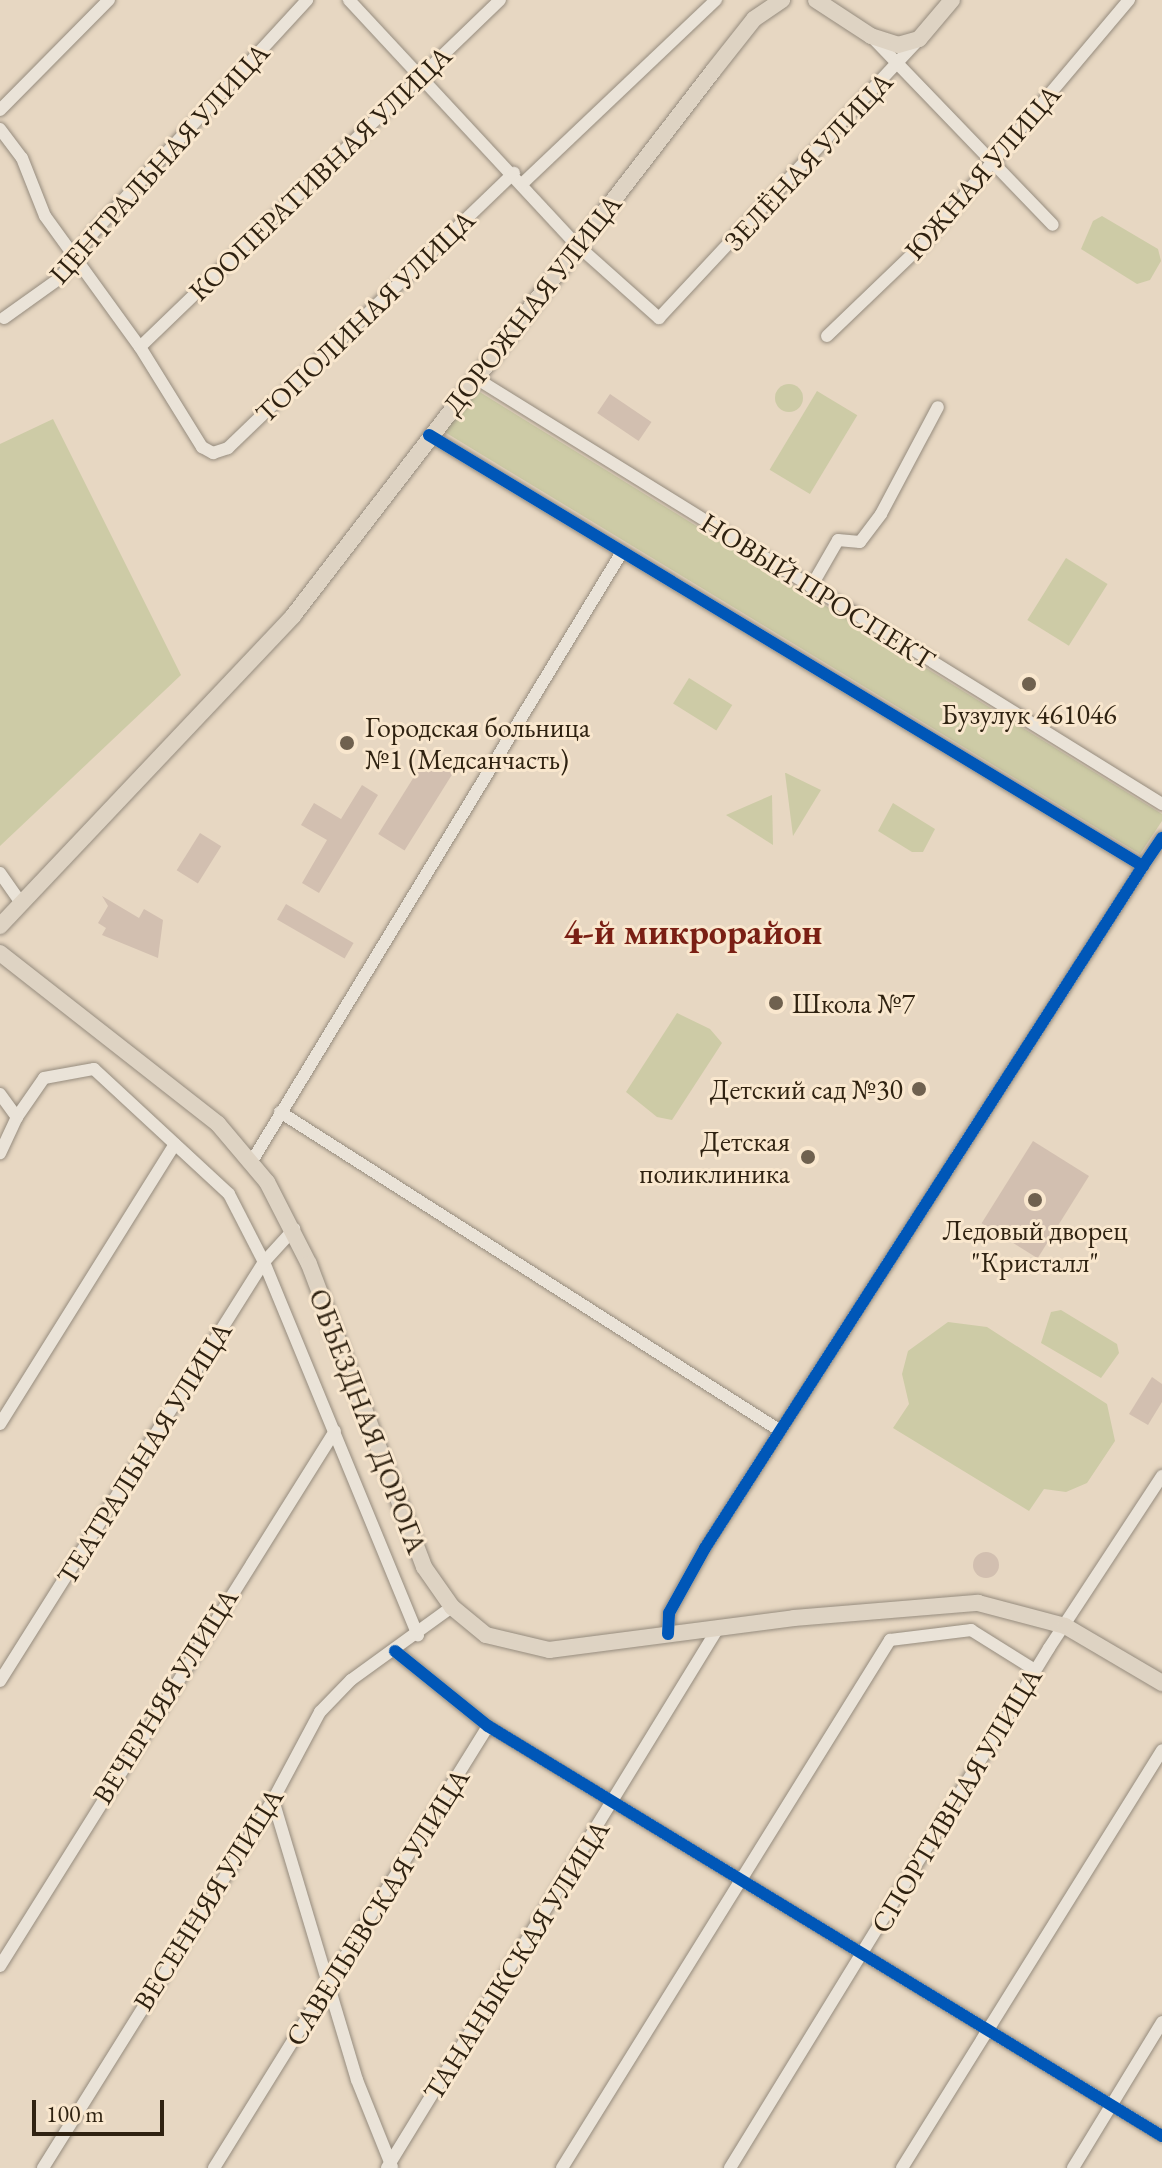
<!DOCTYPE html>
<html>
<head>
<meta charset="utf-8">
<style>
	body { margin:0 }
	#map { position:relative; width:1162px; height:2168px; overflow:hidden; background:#e7d7c2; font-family:"EB Garamond",serif }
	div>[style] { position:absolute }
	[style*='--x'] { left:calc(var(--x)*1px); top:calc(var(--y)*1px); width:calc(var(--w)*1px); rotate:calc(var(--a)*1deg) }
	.green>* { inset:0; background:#cdcba6; transform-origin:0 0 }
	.round { border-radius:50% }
	.building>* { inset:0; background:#d2bfb0; transform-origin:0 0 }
	.roads { filter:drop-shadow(0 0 2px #968c7e) drop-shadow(0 0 2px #968c7e) }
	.minor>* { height:12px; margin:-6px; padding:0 6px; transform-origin:6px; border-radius:6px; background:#eae3d8 }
	.major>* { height:16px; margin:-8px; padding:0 8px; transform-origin:8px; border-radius:8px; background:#ded3c3 }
	.cycleway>* { height:12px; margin:-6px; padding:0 6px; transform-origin:6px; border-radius:6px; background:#0057b8 }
	.dots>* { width:22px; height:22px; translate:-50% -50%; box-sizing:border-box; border:4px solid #f9e7ce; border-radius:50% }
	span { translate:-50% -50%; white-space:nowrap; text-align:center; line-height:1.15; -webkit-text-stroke:6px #f9e7ce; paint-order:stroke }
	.street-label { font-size:28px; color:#2f2211 }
	.poi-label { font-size:28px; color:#2f2211 }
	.left { translate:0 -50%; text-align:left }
	.right { translate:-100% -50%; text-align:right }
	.district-label { font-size:36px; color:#7a1f14; font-weight:700 }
	.scale { position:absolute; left:32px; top:2100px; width:132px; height:36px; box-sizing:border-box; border:4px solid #2f2211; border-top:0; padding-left:10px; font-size:24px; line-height:28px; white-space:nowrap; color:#2f2211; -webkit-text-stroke:6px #f9e7ce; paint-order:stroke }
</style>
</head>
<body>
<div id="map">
	<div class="green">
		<i style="clip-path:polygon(1102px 216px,1158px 249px,1161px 261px,1150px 280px,1137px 284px,1081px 249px,1093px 221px)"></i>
		<i class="round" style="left:775px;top:384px;width:28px;height:28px"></i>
		<i style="clip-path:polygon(475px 389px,1162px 814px,1162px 821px,1140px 854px,443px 431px)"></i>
		<i style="left:817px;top:391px;width:47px;height:92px;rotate:31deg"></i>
		<i style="clip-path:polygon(53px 419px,181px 675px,0 846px,0 444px)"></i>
		<i style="left:1066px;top:558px;width:49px;height:73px;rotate:32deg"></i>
		<i style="left:689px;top:678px;width:51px;height:30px;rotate:32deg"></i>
		<i style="clip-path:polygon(786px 773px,821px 790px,793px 836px,785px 773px)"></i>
		<i style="clip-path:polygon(772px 795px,773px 845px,726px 815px)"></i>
		<i style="clip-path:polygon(893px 803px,935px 829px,923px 852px,912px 852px,878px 831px)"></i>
		<i style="clip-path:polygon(677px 1013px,710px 1029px,722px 1043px,672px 1120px,657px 1117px,626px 1092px)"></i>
		<i style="clip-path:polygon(1061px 1310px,1117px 1344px,1119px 1353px,1101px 1378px,1041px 1343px,1051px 1312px)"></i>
		<i style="clip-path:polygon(948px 1322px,987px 1327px,1107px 1404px,1115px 1441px,1087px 1483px,1066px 1492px,1044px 1489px,1029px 1511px,893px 1428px,909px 1404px,902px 1374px,908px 1351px)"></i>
	</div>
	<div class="building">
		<i style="left:610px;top:394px;width:50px;height:23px;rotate:34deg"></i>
		<i style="left:427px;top:756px;width:31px;height:92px;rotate:32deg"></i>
		<i style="clip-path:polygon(362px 785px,378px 795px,319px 893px,302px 883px,327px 840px,301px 825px,314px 803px,341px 819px)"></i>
		<i style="left:200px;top:833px;width:25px;height:44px;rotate:32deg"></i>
		<i style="clip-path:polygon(102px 896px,139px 918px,144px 909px,163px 920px,158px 958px,102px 935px,106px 928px,98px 923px,108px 906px)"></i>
		<i style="left:286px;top:904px;width:78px;height:18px;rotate:30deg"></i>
		<i style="left:1033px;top:1141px;width:66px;height:97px;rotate:32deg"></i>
		<i style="clip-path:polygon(1152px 1377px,1162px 1384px,1162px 1402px,1148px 1425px,1129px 1414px)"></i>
		<i class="round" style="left:973px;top:1552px;width:26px;height:26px"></i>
	</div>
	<div class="roads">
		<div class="minor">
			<i style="--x:349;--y:0;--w:335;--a:47.1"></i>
			<i style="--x:577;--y:245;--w:110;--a:41.7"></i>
			<i style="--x:659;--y:318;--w:381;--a:-47"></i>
			<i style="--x:871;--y:36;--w:262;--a:46.1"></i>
			<i style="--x:0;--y:110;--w:155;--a:-45.3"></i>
			<i style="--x:0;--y:129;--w:36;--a:53"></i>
			<i style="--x:22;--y:158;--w:62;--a:68.4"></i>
			<i style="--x:45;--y:216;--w:162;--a:54.1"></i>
			<i style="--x:140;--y:347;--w:118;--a:58.2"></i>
			<i style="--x:202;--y:447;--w:13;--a:29"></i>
			<i style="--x:213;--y:453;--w:16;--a:-18"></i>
			<i style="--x:228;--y:448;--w:397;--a:-43.9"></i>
			<i style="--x:523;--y:183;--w:266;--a:-43.5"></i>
			<i style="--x:4;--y:318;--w:69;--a:-35.5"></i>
			<i style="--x:60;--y:278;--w:54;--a:-54"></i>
			<i style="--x:92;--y:234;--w:318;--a:-47.4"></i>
			<i style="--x:827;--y:336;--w:136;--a:-43.8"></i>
			<i style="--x:925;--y:242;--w:317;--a:-49.9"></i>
			<i style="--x:140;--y:347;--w:500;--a:-43.95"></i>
			<i style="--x:474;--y:377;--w:810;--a:31.83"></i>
			<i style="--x:429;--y:435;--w:834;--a:31.12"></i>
			<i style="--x:1143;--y:866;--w:34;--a:-56"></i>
			<i style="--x:811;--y:587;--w:54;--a:-60.1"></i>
			<i style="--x:838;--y:540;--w:22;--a:5"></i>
			<i style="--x:860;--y:542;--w:35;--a:-53"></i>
			<i style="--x:881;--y:514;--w:121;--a:-62"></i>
			<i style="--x:0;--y:873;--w:37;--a:55"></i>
			<i style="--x:0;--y:1094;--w:29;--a:54"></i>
			<i style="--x:17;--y:1117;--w:40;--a:115"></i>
			<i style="--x:280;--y:1112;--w:592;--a:32.51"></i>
			<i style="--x:17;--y:1117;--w:47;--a:-55.3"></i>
			<i style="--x:44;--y:1078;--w:51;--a:-10.2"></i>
			<i style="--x:94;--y:1069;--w:184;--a:42.8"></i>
			<i style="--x:229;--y:1194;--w:76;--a:62.8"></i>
			<i style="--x:264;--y:1262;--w:404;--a:67.6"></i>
			<i style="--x:252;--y:1161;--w:713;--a:-58.72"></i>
			<i style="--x:0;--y:1424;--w:330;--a:-58"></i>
			<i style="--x:668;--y:1634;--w:21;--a:-87"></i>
			<i style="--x:669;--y:1613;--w:74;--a:-61"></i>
			<i style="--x:705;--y:1548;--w:811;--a:-57.29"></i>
			<i style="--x:395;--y:1651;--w:119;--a:38.9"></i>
			<i style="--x:488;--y:1726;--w:789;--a:31.31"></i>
			<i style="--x:0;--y:1681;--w:495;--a:-57.8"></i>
			<i style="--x:264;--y:1262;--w:45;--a:-47.7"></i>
			<i style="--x:273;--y:1800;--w:292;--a:73.3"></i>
			<i style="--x:357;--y:2080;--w:94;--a:68.1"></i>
			<i style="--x:0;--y:1966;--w:631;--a:-57.95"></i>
			<i style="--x:43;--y:2168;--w:434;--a:-58"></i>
			<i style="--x:273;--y:1800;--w:100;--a:-61.9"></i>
			<i style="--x:320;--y:1712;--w:45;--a:-45.9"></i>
			<i style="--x:351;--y:1680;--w:125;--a:-35.9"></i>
			<i style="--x:214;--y:2168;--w:520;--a:-58.2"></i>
			<i style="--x:387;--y:2168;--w:633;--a:-58.49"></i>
			<i style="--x:562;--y:2168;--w:622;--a:-58.15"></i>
			<i style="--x:890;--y:1640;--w:82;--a:-7"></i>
			<i style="--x:971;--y:1630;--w:75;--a:32"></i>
			<i style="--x:730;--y:2168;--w:610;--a:-58.47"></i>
			<i style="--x:1049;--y:1648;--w:206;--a:-56.7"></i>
			<i style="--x:902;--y:2168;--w:492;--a:-58.1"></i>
			<i style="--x:1073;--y:2168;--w:171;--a:-58.6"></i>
		</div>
		<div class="major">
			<i style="--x:816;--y:0;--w:66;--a:33.2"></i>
			<i style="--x:871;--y:36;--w:28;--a:18"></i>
			<i style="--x:898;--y:45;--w:22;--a:-16"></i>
			<i style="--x:919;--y:39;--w:51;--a:-49.8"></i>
			<i style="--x:0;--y:926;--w:427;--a:-46.6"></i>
			<i style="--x:293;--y:616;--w:688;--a:-52.38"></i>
			<i style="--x:713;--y:71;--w:66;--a:-51.7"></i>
			<i style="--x:754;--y:19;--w:34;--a:-34"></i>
			<i style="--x:0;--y:953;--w:277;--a:38.1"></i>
			<i style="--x:218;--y:1124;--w:76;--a:49.8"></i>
			<i style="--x:267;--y:1182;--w:92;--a:62.9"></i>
			<i style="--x:309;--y:1264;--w:324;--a:69.2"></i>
			<i style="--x:424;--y:1567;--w:49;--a:55"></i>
			<i style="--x:452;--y:1607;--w:44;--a:39.5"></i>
			<i style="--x:486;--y:1635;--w:65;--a:13.4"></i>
			<i style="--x:549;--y:1650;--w:247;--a:-7.4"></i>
			<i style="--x:794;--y:1618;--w:185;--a:-4.7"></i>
			<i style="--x:978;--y:1603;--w:90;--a:14.8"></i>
			<i style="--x:1065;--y:1626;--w:113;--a:30.4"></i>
		</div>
	</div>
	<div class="cycleway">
		<i style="--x:429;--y:435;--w:834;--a:31.12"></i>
		<i style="--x:1143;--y:866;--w:34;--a:-56"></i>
		<i style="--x:668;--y:1634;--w:21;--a:-87"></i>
		<i style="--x:669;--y:1613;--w:74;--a:-61"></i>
		<i style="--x:705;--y:1548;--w:811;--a:-57.29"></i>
		<i style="--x:395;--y:1651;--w:119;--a:38.9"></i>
		<i style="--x:488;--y:1726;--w:789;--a:31.31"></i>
	</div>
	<div class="dots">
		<i style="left:1029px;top:684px;background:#6f614f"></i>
		<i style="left:347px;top:743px;background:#6f614f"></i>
		<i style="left:776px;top:1003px;background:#6f614f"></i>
		<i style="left:919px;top:1089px;background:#6f614f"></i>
		<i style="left:808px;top:1157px;background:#6f614f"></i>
		<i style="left:1035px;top:1200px;background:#6f614f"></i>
	</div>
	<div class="street-label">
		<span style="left:808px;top:161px;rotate:-47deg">ЗЕЛЁНАЯ УЛИЦА</span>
		<span style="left:159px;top:163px;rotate:-48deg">ЦЕНТРАЛЬНАЯ УЛИЦА</span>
		<span style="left:982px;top:172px;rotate:-49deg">ЮЖНАЯ УЛИЦА</span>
		<span style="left:320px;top:173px;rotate:-44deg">КООПЕРАТИВНАЯ УЛИЦА</span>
		<span style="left:532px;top:304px;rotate:-52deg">ДОРОЖНАЯ УЛИЦА</span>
		<span style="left:365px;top:316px;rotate:-44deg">ТОПОЛИНАЯ УЛИЦА</span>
		<span style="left:818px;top:591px;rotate:32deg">НОВЫЙ ПРОСПЕКТ</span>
		<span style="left:368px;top:1421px;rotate:69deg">ОБЪЕЗДНАЯ ДОРОГА</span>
		<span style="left:144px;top:1453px;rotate:-58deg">ТЕАТРАЛЬНАЯ УЛИЦА</span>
		<span style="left:165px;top:1696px;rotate:-58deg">ВЕЧЕРНЯЯ УЛИЦА</span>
		<span style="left:956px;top:1800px;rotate:-59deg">СПОРТИВНАЯ УЛИЦА</span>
		<span style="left:208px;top:1899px;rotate:-58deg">ВЕСЕННЯЯ УЛИЦА</span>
		<span style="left:377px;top:1907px;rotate:-58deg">САВЕЛЬЕВСКАЯ УЛИЦА</span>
		<span style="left:516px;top:1960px;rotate:-58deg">ТАНАНЫКСКАЯ УЛИЦА</span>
	</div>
	<div class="poi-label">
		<span style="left:1029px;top:714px">Бузулук 461046</span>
		<span class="left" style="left:365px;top:743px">Городская больница<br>№1 (Медсанчасть)</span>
		<span class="left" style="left:792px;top:1003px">Школа №7</span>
		<span class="right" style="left:903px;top:1089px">Детский сад №30</span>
		<span class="right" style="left:790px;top:1157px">Детская<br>поликлиника</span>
		<span style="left:1035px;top:1246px">Ледовый дворец<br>"Кристалл"</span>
	</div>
	<div class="district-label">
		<span style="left:693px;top:932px">4-й микрорайон</span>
	</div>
	<div class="scale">100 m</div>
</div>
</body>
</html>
